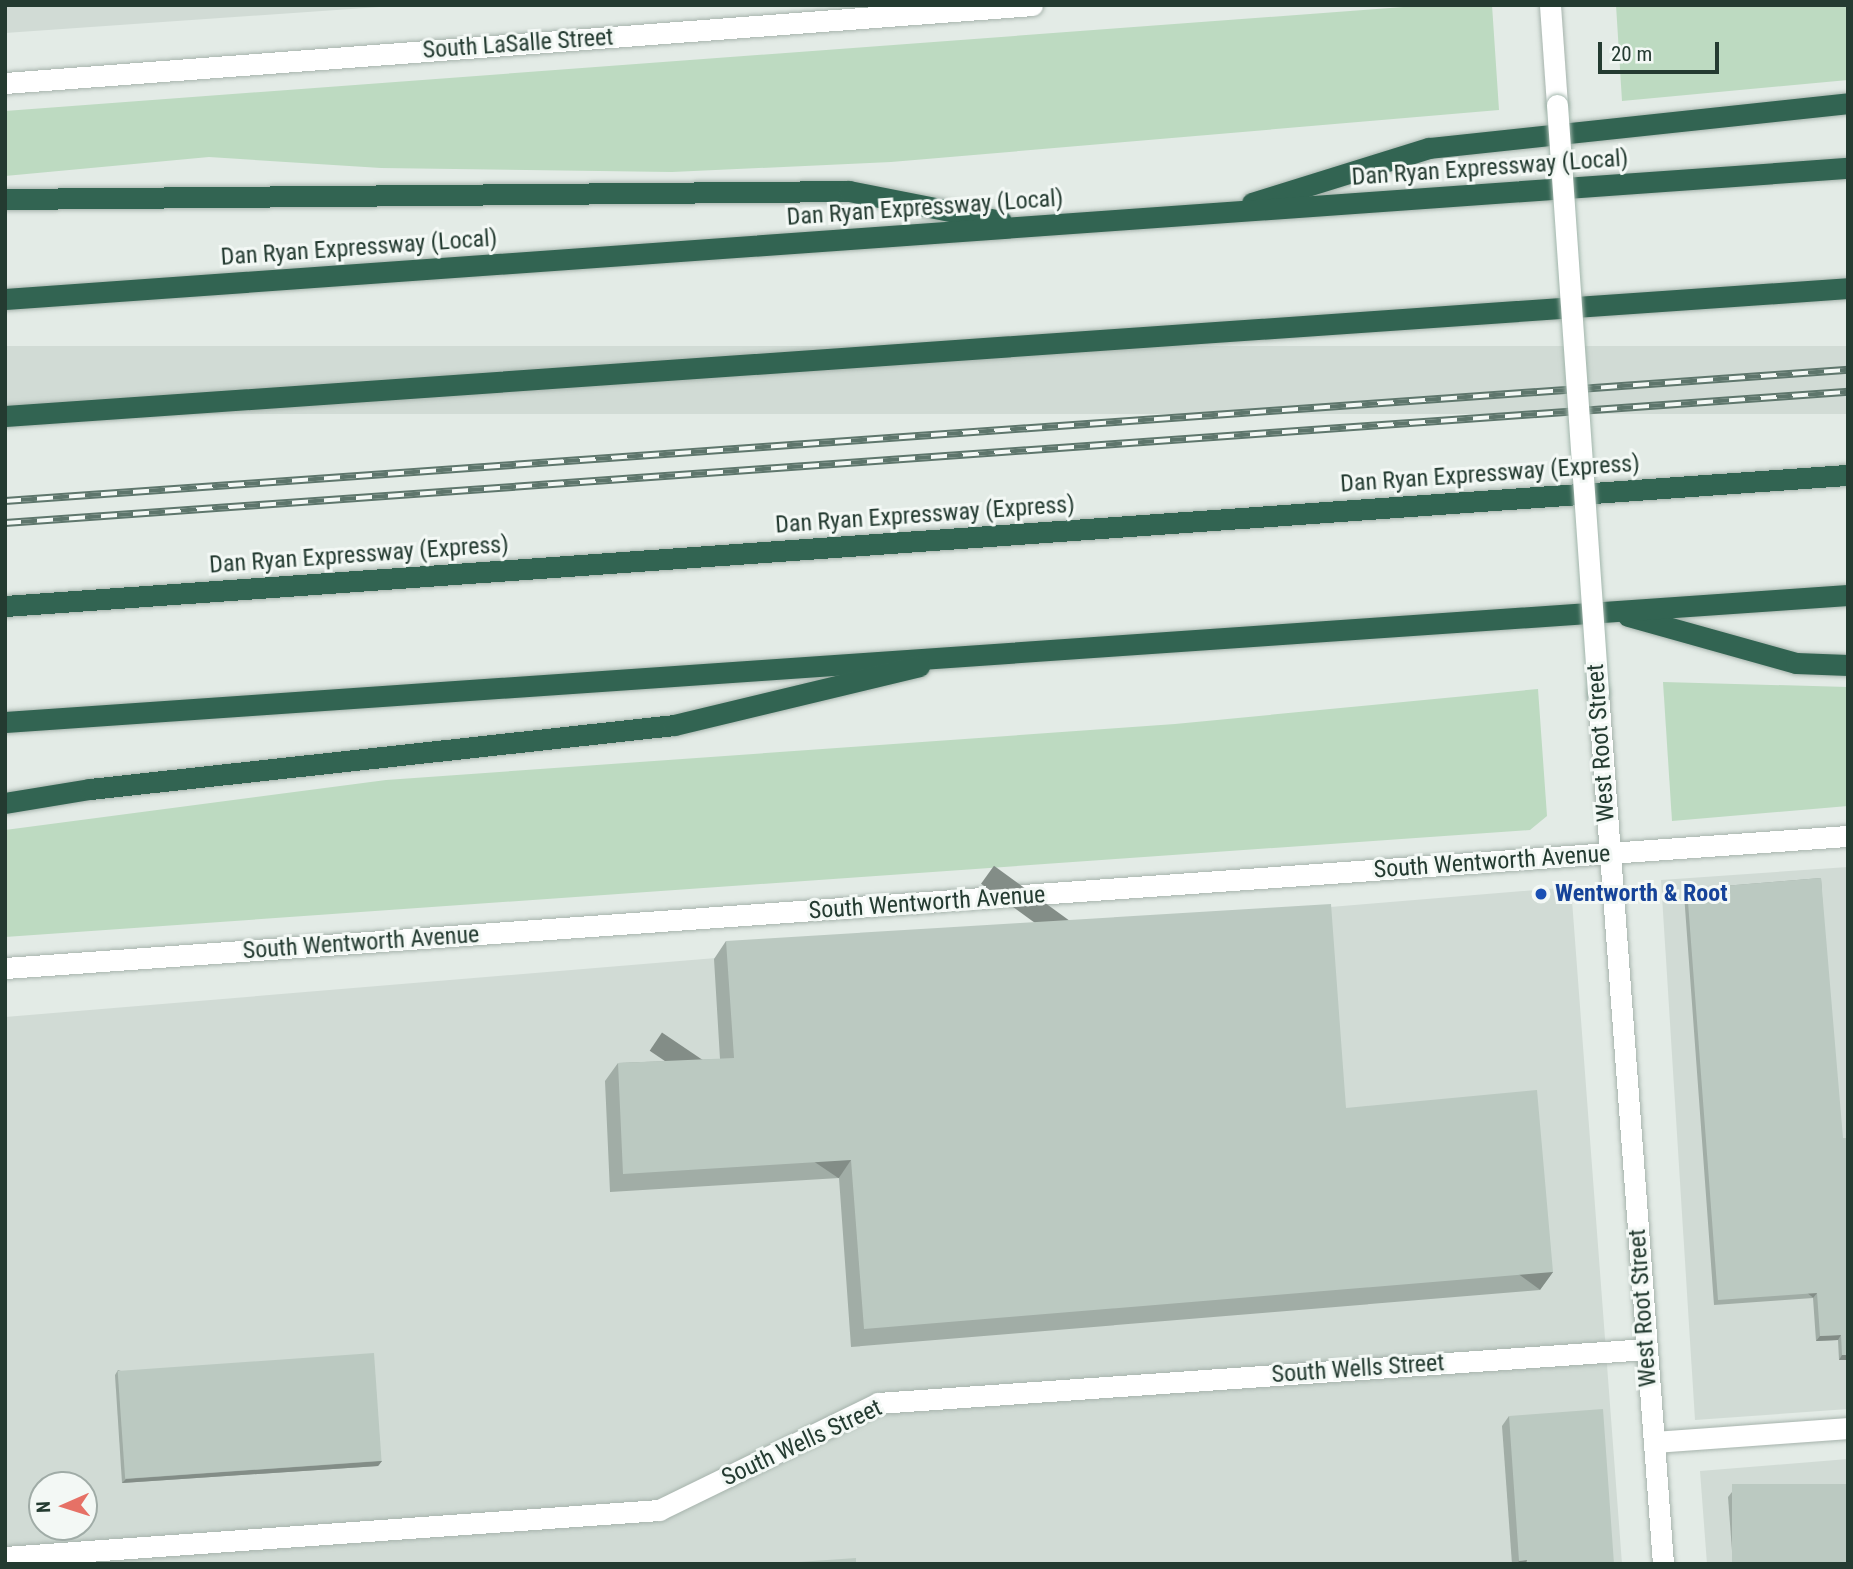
<!DOCTYPE html>
<html>
<head>
<meta charset="utf-8">
<style>
	body { margin:0 }
	#map { position:relative; width:1853px; height:1569px; overflow:hidden; background:#e3ebe6; font-family:"Roboto Condensed",sans-serif }
	div>[style] { position:absolute }
	[style*='--x'] { left:calc(var(--x)*1px); top:calc(var(--y)*1px); width:calc(var(--w)*1px); rotate:calc(var(--a)*1deg) }
	.built>* { inset:0; background:#d1dbd5; transform-origin:0 0 }
	.green>* { inset:0; background:#bddac1 }
	.roads { filter:drop-shadow(0 0 2px #a6b3ac) drop-shadow(0 0 2px #a6b3ac) }
	.street>* { height:21px; margin:-10.5px; padding:0 10.5px; transform-origin:10.5px; border-radius:10.5px; background:#fff }
	.secondary>* { height:21px; margin:-10.5px; padding:0 10.5px; transform-origin:10.5px; border-radius:10.5px; background:#fff }
	.highway>* { height:21px; margin:-10.5px; padding:0 10.5px; transform-origin:10.5px; border-radius:10.5px; background:#326452 }
	.rail>* { height:8px; margin-top:-4px; transform-origin:0; background:repeating-linear-gradient(90deg,#f3f8f5 0 16px,#5e766c 0 32px); box-sizing:border-box; border-block:2px solid #5e766c }
	.bridges { filter:drop-shadow(0 0 2px #a2b6ac) drop-shadow(0 0 2px #a2b6ac) }
	.secondary-bridge>* { height:21px; margin:-10.5px; padding:0 10.5px; transform-origin:10.5px; border-radius:10.5px; background:#fff }
	.wall>* { inset:0; background:#a1ada6 }
	.shaded-wall>* { inset:0; background:#838d87; transform-origin:0 0 }
	.building>* { inset:0; background:#bbc9c1; transform-origin:0 0 }
	.dots>* { width:19px; height:19px; translate:-50% -50%; box-sizing:border-box; border:4px solid #f3f8f5; border-radius:50% }
	span { translate:-50% -50%; white-space:nowrap; text-align:center; line-height:1.15; -webkit-text-stroke:6px #f3f8f5; paint-order:stroke }
	.street-label { font-size:24px; color:#243b31 }
	.transit-label { font-size:24px; color:#164399; font-weight:700 }
	.left { translate:0 -50%; text-align:left }
	.frame { position:absolute; inset:0; border:7px solid #243b31; pointer-events:none }
	.north { position:absolute; left:28px; top:1471px; width:70px; height:70px; box-sizing:border-box; background:#f3f8f5; border:2px solid #a0aca7; border-radius:50%; rotate:267deg; font-size:19px; font-weight:700; line-height:28px; text-align:center; color:#243b31 }
	.north::after { content:''; display:block; margin:auto; width:24px; height:32px; background:#e67166; clip-path:polygon(50% 0,100% 100%,50% 72%,0 100%) }
	.scale { position:absolute; left:1598px; top:42px; width:121px; height:32px; box-sizing:border-box; border:4px solid #243b31; border-top:0; padding-left:9px; font-size:21px; line-height:24px; white-space:nowrap; color:#243b31; -webkit-text-stroke:5px #f3f8f5; paint-order:stroke }
</style>
</head>
<body>
<div id="map">
	<div class="built">
		<i style="clip-path:polygon(5px 5px,408px 5px,5px 33px)"></i>
		<i style="left:1848px;top:346px;width:68px;height:1848px;rotate:90deg"></i>
		<i style="clip-path:polygon(1848px 867px,1848px 1409px,1695px 1420px,1661px 880px)"></i>
		<i style="clip-path:polygon(evenodd,1571px 887px,1622px 1564px,5px 1564px,5px 1017px,1571px 887px,42px 1485px,84px 1485px,84px 1527px,42px 1527px,42px 1485px)"></i>
		<i style="clip-path:polygon(1848px 1459px,1848px 1564px,1707px 1564px,1700px 1471px)"></i>
	</div>
	<div class="green">
		<i style="clip-path:polygon(1430px 5px,1492px 5px,1499px 110px,891px 162px,672px 172px,381px 168px,209px 157px,5px 176px,5px 111px)"></i>
		<i style="clip-path:polygon(1616px 5px,1848px 5px,1848px 80px,1622px 101px)"></i>
		<i style="clip-path:polygon(1663px 682px,1848px 687px,1848px 806px,1672px 821px)"></i>
		<i style="clip-path:polygon(1538px 689px,1547px 816px,1530px 830px,5px 937px,5px 830px,386px 780px,1175px 724px)"></i>
	</div>
	<div class="roads">
		<div class="street">
			<i style="--x:1654;--y:1442;--w:195;--a:-4.1"></i>
			<i style="--x:5;--y:1557;--w:656;--a:-4.11"></i>
			<i style="--x:659;--y:1510;--w:244;--a:-26"></i>
			<i style="--x:878;--y:1403;--w:770;--a:-4.02"></i>
		</div>
		<div class="secondary">
			<i style="--x:1550;--y:5;--w:100;--a:86"></i>
			<i style="--x:5;--y:83;--w:1030;--a:-4.34"></i>
			<i style="--x:1598;--y:693;--w:873;--a:85.73"></i>
			<i style="--x:5;--y:968;--w:1848;--a:-4.1"></i>
		</div>
		<div class="highway">
			<i style="--x:5;--y:199;--w:844;--a:-0.54"></i>
			<i style="--x:849;--y:191;--w:155;--a:11.2"></i>
			<i style="--x:1252;--y:203;--w:185;--a:-17.3"></i>
			<i style="--x:1429;--y:148;--w:421;--a:-6.1"></i>
			<i style="--x:5;--y:299;--w:1848;--a:-4.07"></i>
			<i style="--x:5;--y:416;--w:1847;--a:-3.97"></i>
			<i style="--x:5;--y:606;--w:1848;--a:-4.07"></i>
			<i style="--x:1628;--y:616;--w:174;--a:15.6"></i>
			<i style="--x:1796;--y:663;--w:52;--a:2.2"></i>
			<i style="--x:5;--y:722;--w:1847;--a:-3.94"></i>
			<i style="--x:5;--y:803;--w:86;--a:-9.4"></i>
			<i style="--x:90;--y:789;--w:587;--a:-6.25"></i>
			<i style="--x:674;--y:725;--w:252;--a:-13.5"></i>
		</div>
	</div>
	<div class="rail">
		<i style="--x:5;--y:501;--w:1848;--a:-4.07"></i>
		<i style="--x:5;--y:523;--w:1848;--a:-4.07"></i>
	</div>
	<div class="bridges">
		<div class="secondary-bridge">
			<i style="--x:1557;--y:105;--w:589;--a:86.01"></i>
		</div>
	</div>
	<div class="wall">
		<i style="clip-path:polygon(1821px 878px,1848px 1360px,1839px 1360px,1838px 1340px,1816px 1341px,1813px 1298px,1714px 1305px,1684px 894px,1687px 889px)"></i>
		<i style="clip-path:polygon(726px 941px,1346px 1108px,1553px 1272px,1540px 1290px,851px 1347px,839px 1178px,610px 1192px,605px 1081px,618px 1063px,720px 1059px,714px 959px)"></i>
		<i style="clip-path:polygon(118px 1370px,382px 1461px,378px 1466px,122px 1483px,115px 1375px)"></i>
		<i style="clip-path:polygon(1509px 1416px,1614px 1564px,1512px 1564px,1502px 1426px)"></i>
		<i style="clip-path:polygon(1732px 1492px,1848px 1564px,1733px 1564px,1728px 1497px)"></i>
	</div>
	<div class="shaded-wall">
		<i style="left:851px;top:1160px;width:22px;height:228px;rotate:124deg"></i>
		<i style="left:1553px;top:1272px;width:22px;height:691px;rotate:126deg"></i>
		<i style="left:1817px;top:1293px;width:6px;height:99px;rotate:129deg"></i>
		<i style="clip-path:polygon(1841px 1335px,1838px 1340px,1816px 1341px,1820px 1336px)"></i>
		<i style="clip-path:polygon(1842px 1355px,1848px 1355px,1848px 1360px,1839px 1360px)"></i>
		<i style="clip-path:polygon(382px 1461px,378px 1466px,122px 1483px,126px 1479px)"></i>
		<i style="clip-path:polygon(1527px 1560px,1525px 1564px,1517px 1564px,1519px 1561px)"></i>
	</div>
	<div class="building">
		<i style="clip-path:polygon(1821px 878px,1843px 1138px,1848px 1138px,1848px 1355px,1842px 1355px,1841px 1335px,1820px 1336px,1817px 1293px,1718px 1300px,1687px 889px)"></i>
		<i style="clip-path:polygon(1331px 904px,1346px 1108px,1537px 1090px,1553px 1272px,864px 1329px,851px 1160px,623px 1174px,618px 1063px,734px 1058px,726px 941px)"></i>
		<i style="left:374px;top:1353px;width:108px;height:257px;rotate:86deg"></i>
		<i style="clip-path:polygon(1603px 1409px,1614px 1564px,1527px 1564px,1527px 1560px,1519px 1561px,1509px 1416px)"></i>
		<i style="left:1848px;top:1484px;width:80px;height:116px;rotate:90deg"></i>
		<i style="clip-path:polygon(856px 1558px,856px 1564px,770px 1564px)"></i>
	</div>
	<div class="dots">
		<i style="left:1541px;top:894px;background:#1a4fb4"></i>
	</div>
	<div class="street-label">
		<span style="left:518px;top:44px;rotate:-4deg">South LaSalle Street</span>
		<span style="left:1490px;top:168px;rotate:-4deg">Dan Ryan Expressway (Local)</span>
		<span style="left:925px;top:208px;rotate:-4deg">Dan Ryan Expressway (Local)</span>
		<span style="left:359px;top:248px;rotate:-4deg">Dan Ryan Expressway (Local)</span>
		<span style="left:1490px;top:474px;rotate:-4deg">Dan Ryan Expressway (Express)</span>
		<span style="left:925px;top:515px;rotate:-4deg">Dan Ryan Expressway (Express)</span>
		<span style="left:359px;top:555px;rotate:-4deg">Dan Ryan Expressway (Express)</span>
		<span style="left:1601px;top:743px;rotate:-94deg">West Root Street</span>
		<span style="left:1492px;top:862px;rotate:-4deg">South Wentworth Avenue</span>
		<span style="left:927px;top:903px;rotate:-4deg">South Wentworth Avenue</span>
		<span style="left:361px;top:943px;rotate:-4deg">South Wentworth Avenue</span>
		<span style="left:1643px;top:1308px;rotate:-94deg">West Root Street</span>
		<span style="left:1358px;top:1369px;rotate:-4deg">South Wells Street</span>
		<span style="left:802px;top:1443px;rotate:-25deg">South Wells Street</span>
	</div>
	<div class="transit-label">
		<span class="left" style="left:1555px;top:894px">Wentworth &amp; Root</span>
	</div>
	<div class="frame"></div>
	<div class="north">N</div>
	<div class="scale">20 m</div>
</div>
</body>
</html>
